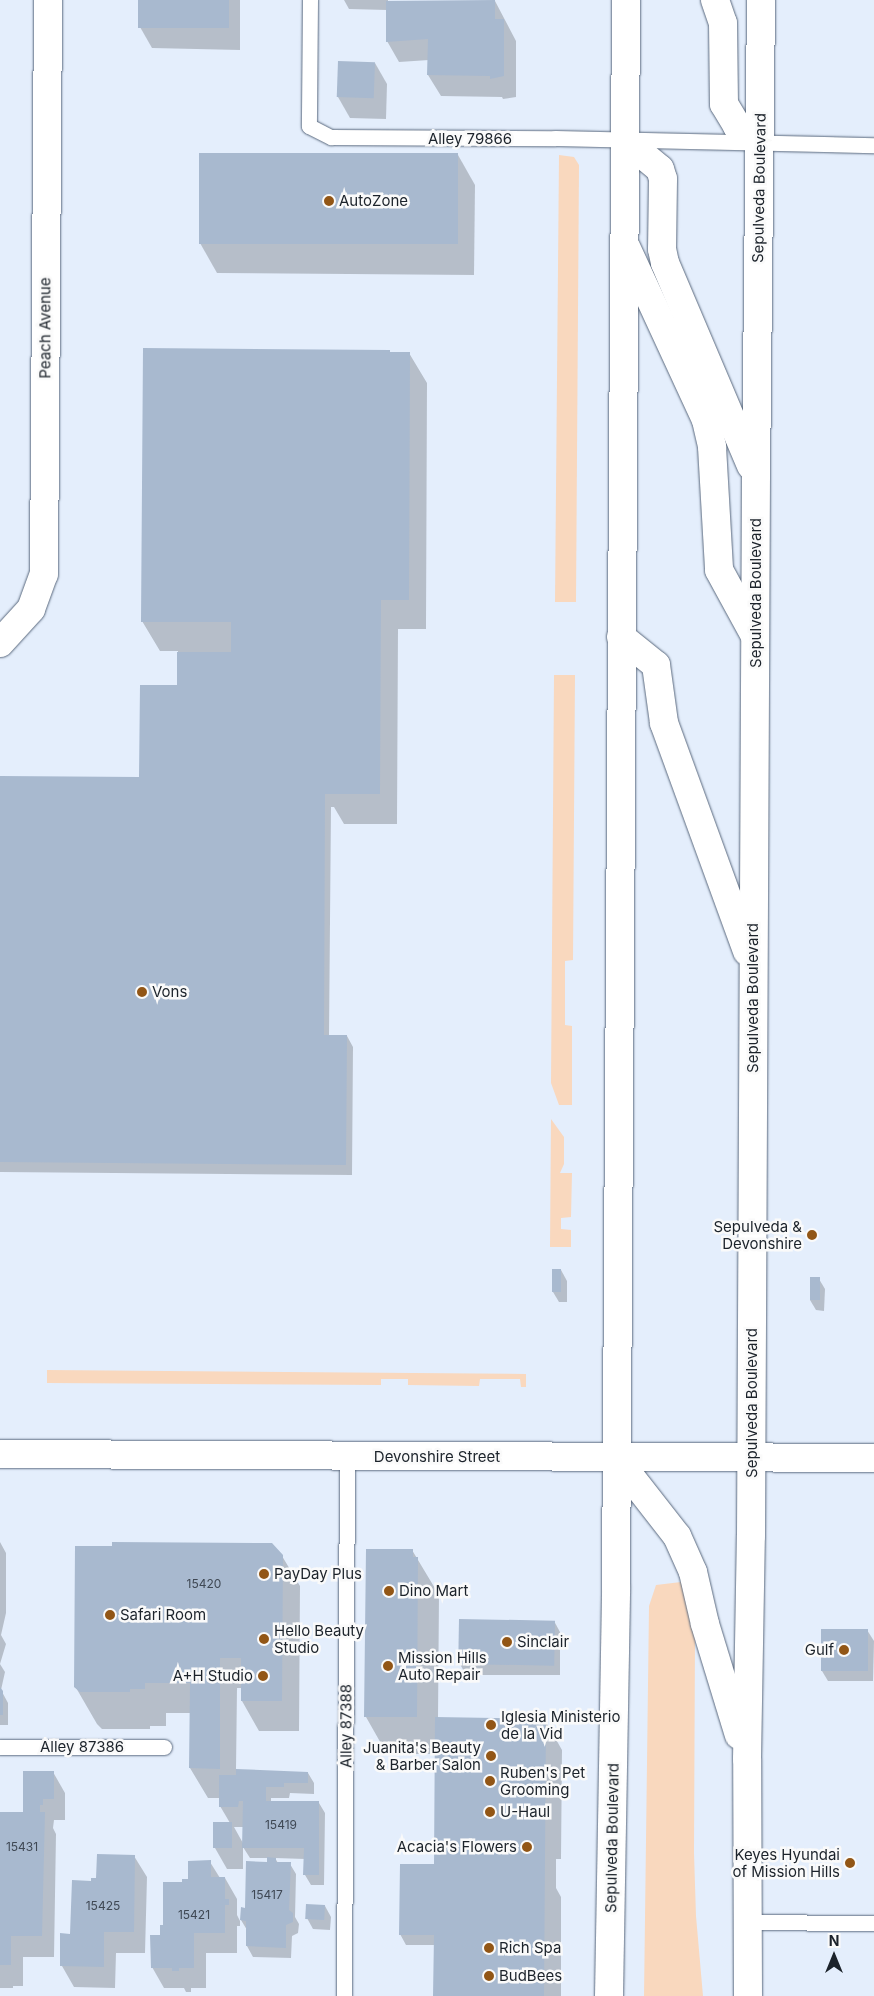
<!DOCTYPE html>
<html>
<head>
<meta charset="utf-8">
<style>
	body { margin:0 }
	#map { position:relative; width:874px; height:1996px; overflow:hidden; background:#e4eefc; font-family:Inter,sans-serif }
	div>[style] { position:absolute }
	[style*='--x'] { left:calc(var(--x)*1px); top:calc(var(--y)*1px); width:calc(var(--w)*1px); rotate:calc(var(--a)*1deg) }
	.green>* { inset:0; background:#f9d8be }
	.shadow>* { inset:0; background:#0003 }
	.building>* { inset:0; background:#a8b9cf; transform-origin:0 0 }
	.roads { filter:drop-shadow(0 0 1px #5a697e) drop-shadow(0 0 1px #5a697e) }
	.lane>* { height:15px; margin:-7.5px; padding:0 7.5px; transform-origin:7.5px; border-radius:7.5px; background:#fff }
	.street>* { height:28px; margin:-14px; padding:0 14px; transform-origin:14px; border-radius:14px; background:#fff }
	.primary>* { height:28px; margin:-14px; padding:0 14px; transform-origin:14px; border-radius:14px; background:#fff }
	.dots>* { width:14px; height:14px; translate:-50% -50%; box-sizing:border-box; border:2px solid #fafafa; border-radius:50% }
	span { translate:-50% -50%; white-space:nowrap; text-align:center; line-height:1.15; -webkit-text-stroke:5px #fafafa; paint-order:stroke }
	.number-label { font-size:12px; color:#3f4854 }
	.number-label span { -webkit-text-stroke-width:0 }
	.street-label { font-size:15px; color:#1c232b }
	.poi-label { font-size:15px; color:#1c232b }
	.left { translate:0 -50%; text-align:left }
	.right { translate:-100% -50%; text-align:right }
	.north { position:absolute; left:809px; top:1931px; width:50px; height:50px; -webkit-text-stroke:4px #fafafa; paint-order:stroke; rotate:0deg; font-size:14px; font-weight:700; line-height:20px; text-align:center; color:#1c232b }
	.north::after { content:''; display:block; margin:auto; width:18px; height:22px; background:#1c232b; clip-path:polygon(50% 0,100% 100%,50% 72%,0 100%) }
</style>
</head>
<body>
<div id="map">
	<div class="green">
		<i style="clip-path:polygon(559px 155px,574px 157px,579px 165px,576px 602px,555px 602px)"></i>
		<i style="clip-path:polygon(554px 675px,575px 675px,573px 960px,565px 961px,565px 1025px,572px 1026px,572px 1105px,559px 1105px,551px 1083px)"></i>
		<i style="clip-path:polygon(551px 1119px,564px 1137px,564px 1164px,560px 1173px,572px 1173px,571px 1217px,561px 1218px,561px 1229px,571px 1230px,571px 1247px,550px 1247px)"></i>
		<i style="clip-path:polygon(47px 1370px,526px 1374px,526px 1387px,521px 1387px,520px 1379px,480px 1379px,479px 1386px,408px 1385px,408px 1379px,381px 1379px,381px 1385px,47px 1383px)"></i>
		<i style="clip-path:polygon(681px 1582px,694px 1627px,695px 1640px,694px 1853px,696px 1916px,703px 1996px,644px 1996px,649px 1606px,656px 1585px)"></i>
	</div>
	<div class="shadow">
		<i style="clip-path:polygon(140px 0,240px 0,240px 50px,152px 48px,140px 27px)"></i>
		<i style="clip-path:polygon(344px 0,388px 0,388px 2px,495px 1px,516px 41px,516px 97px,503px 99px,502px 97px,441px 96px,428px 75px,429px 60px,399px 62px,387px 41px,387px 10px,349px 9px)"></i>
		<i style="clip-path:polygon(375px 63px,387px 84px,386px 119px,350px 118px,338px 97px)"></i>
		<i style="clip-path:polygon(458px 155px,475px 185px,474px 275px,217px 273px,200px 243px)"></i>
		<i style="clip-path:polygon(391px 353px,409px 353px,427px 383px,426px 629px,398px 629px,397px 824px,344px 824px,334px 807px,331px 807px,329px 1036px,347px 1036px,353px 1047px,352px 1175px,0 1172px,0 777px,141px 778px,178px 687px,178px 651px,160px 651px,142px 621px)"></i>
		<i style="clip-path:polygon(561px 1270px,567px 1281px,567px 1302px,559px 1302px,553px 1292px)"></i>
		<i style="clip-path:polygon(819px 1279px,825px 1289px,824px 1311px,816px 1310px,810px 1300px)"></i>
		<i style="clip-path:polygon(0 1542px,6px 1553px,6px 1613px,1px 1635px,6px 1644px,0 1664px,5px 1672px,1px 1690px,8px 1703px,8px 1725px,0 1725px)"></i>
		<i style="clip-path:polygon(412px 1550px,439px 1595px,438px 1719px,545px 1720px,562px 1750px,561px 1859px,556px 1859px,556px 1888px,561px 1897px,561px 1996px,435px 1996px,435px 1945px,406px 1945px,400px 1934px,436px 1866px,436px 1754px,387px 1754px,366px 1717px)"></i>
		<i style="clip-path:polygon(evenodd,282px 1556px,300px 1586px,299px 1731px,259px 1731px,242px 1701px,242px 1688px,237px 1688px,236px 1770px,308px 1773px,314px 1783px,314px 1794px,290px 1793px,289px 1798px,271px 1798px,271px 1802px,319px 1803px,325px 1813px,324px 1885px,311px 1885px,305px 1875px,305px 1859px,275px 1858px,278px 1863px,290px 1864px,296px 1874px,295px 1917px,299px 1924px,298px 1933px,292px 1936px,291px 1958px,253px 1957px,247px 1946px,247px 1930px,241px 1920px,268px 1863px,268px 1858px,250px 1858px,243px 1847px,243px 1869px,227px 1869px,215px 1848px,214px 1824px,230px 1823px,220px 1806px,220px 1798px,208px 1798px,190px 1768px,191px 1713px,166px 1713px,166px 1726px,150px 1726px,150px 1729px,102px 1729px,97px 1724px,75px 1686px,282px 1556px,234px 1827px,244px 1827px,244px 1845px,234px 1827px)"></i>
		<i style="clip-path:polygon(554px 1621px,560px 1632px,560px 1675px,466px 1675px,460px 1664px)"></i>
		<i style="clip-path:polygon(867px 1630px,874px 1641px,873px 1681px,828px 1681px,822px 1671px)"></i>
		<i style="clip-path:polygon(53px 1772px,65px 1793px,65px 1820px,54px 1820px,53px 1828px,56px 1834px,54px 1957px,23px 1957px,23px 1986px,13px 1986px,13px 1988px,0 1988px,0 1813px,25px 1813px)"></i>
		<i style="clip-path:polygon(134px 1856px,147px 1877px,145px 1953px,116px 1953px,115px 1988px,74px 1987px,62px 1966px,92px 1882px)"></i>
		<i style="clip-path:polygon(210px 1862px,220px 1878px,225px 1878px,237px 1899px,237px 1915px,240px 1921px,240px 1926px,237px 1926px,237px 1953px,206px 1953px,206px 1988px,191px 1988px,191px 1992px,186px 1992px,184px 1988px,164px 1988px,152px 1967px,164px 1926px,184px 1883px)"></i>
		<i style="clip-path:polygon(325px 1906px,331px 1917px,330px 1930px,313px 1929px,307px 1918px)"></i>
	</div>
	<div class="building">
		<i style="left:138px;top:0;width:91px;height:28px"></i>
		<i style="clip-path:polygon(495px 0,495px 19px,504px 19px,504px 76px,490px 79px,490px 76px,427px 75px,428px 39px,386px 42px,386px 1px)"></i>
		<i style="left:338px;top:61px;width:37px;height:36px;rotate:2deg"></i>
		<i style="left:199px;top:153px;width:259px;height:91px"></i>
		<i style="clip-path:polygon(143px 348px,390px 350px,390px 352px,410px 352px,409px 600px,381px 600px,380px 794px,325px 794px,324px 1035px,347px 1035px,346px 1165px,0 1162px,0 776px,139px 777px,140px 685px,177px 685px,177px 652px,231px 652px,231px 622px,141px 622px)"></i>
		<i style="left:552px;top:1269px;width:9px;height:23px"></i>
		<i style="left:810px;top:1277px;width:10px;height:23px"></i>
		<i style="clip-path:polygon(112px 1542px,272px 1543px,283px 1555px,282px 1701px,241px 1701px,241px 1658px,220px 1658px,220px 1769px,189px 1768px,190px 1683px,145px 1683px,145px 1689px,130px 1689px,130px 1692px,80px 1692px,74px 1687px,75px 1546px,112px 1546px)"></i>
		<i style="clip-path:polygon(366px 1549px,413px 1549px,413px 1557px,418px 1557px,417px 1717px,364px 1717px)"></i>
		<i style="left:459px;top:1619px;width:96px;height:45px;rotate:1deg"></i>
		<i style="left:821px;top:1629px;width:47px;height:42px"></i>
		<i style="clip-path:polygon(0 1687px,3px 1691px,3px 1715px,0 1715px)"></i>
		<i style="clip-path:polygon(435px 1717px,546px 1719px,544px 1996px,433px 1996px,434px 1935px,399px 1935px,400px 1864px,434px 1864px)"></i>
		<i style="clip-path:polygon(236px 1769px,308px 1772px,308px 1783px,284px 1783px,284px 1787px,266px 1787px,266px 1801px,319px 1801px,319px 1875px,303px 1875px,304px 1848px,242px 1848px,243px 1801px,239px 1801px,238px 1807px,219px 1807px,219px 1775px,236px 1775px)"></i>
		<i style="clip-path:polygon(23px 1771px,54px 1771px,54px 1799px,43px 1799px,43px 1805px,40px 1805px,40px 1812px,45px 1812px,42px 1936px,11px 1936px,11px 1965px,0 1965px,0 1812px,23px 1812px)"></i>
		<i style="left:232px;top:1822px;width:26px;height:19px;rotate:90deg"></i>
		<i style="clip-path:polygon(97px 1854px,135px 1855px,134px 1932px,104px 1932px,104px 1967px,60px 1966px,60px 1933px,70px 1934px,72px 1880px,91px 1881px,91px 1878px,96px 1878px)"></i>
		<i style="clip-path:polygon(267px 1857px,276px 1858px,276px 1862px,291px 1862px,289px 1910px,293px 1913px,293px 1922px,286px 1925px,286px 1948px,246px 1946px,246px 1921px,240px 1920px,241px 1907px,245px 1908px,246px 1861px,267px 1862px)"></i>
		<i style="clip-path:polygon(211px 1860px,211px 1877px,225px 1877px,225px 1899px,229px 1899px,229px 1905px,225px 1905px,225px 1933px,194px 1933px,194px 1968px,179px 1968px,179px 1971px,172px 1971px,172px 1968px,151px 1968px,150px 1935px,160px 1935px,160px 1925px,163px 1925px,163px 1882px,182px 1882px,182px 1879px,188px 1879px,188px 1861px)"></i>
		<i style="left:306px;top:1904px;width:19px;height:15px;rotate:3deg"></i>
	</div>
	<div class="roads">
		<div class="lane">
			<i style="--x:310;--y:0;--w:126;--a:90.5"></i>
			<i style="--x:309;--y:126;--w:25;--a:27"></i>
			<i style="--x:331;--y:137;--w:224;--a:0.3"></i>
			<i style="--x:555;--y:138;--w:319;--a:1.3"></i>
			<i style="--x:0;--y:1747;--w:164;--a:0"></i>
			<i style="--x:748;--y:1922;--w:126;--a:0.5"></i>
			<i style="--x:344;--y:1996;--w:540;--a:-89.68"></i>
		</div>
		<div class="street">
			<i style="--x:0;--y:643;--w:46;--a:-47.6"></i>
			<i style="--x:31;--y:609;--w:37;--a:-70"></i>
			<i style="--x:44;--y:574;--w:574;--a:-89.6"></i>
		</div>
		<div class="primary">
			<i style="--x:715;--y:0;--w:24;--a:71"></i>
			<i style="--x:723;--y:23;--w:81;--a:89.3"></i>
			<i style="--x:724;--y:104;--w:26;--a:59"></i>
			<i style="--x:737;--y:126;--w:28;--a:35"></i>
			<i style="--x:625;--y:140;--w:45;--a:39.6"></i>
			<i style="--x:660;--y:169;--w:10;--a:73"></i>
			<i style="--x:663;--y:179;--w:70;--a:90.8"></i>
			<i style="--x:662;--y:249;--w:14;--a:78"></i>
			<i style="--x:665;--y:263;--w:220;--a:67"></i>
			<i style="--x:627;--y:249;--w:188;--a:65.2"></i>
			<i style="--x:706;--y:420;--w:28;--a:77"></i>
			<i style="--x:712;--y:447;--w:123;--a:86.7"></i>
			<i style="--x:719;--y:570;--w:75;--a:61.4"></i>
			<i style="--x:621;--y:637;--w:45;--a:38.7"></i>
			<i style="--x:656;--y:665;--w:59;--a:82.1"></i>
			<i style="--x:664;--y:723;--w:243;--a:70"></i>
			<i style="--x:0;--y:1454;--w:874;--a:0.26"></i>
			<i style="--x:616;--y:1458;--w:99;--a:52"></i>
			<i style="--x:677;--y:1536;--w:39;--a:66"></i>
			<i style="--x:693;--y:1572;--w:53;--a:77"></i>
			<i style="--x:705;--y:1624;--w:116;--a:73"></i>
			<i style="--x:609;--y:1996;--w:407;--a:-89"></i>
			<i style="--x:616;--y:1589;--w:1589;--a:-89.64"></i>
			<i style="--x:748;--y:1996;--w:237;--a:-90.2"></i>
			<i style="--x:747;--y:1759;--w:223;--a:-89"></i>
			<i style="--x:751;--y:1536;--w:1059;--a:-89.73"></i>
			<i style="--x:756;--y:477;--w:477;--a:-89.4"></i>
		</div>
	</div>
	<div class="dots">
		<i style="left:329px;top:201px;background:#925616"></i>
		<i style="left:142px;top:992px;background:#925616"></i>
		<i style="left:812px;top:1235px;background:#925616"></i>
		<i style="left:264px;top:1574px;background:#925616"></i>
		<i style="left:389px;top:1591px;background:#925616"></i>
		<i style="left:110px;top:1615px;background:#925616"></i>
		<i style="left:264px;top:1639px;background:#925616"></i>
		<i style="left:507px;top:1642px;background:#925616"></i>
		<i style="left:844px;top:1650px;background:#925616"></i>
		<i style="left:388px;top:1666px;background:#925616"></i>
		<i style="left:263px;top:1676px;background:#925616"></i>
		<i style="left:491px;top:1725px;background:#925616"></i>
		<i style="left:491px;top:1756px;background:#925616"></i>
		<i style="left:490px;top:1781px;background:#925616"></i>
		<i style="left:490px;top:1812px;background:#925616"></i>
		<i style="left:527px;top:1847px;background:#925616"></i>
		<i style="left:850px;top:1863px;background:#925616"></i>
		<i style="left:489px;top:1948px;background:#925616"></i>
		<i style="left:489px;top:1976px;background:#925616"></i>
	</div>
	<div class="number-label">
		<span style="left:204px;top:1584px">15420</span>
		<span style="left:281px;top:1825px">15419</span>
		<span style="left:22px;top:1847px">15431</span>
		<span style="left:267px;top:1895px">15417</span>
		<span style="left:103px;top:1906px">15425</span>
		<span style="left:194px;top:1915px">15421</span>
	</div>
	<div class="street-label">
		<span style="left:470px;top:139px">Alley 79866</span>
		<span style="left:759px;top:188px;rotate:-89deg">Sepulveda Boulevard</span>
		<span style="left:45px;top:328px;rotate:-90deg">Peach Avenue</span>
		<span style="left:756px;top:593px;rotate:-90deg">Sepulveda Boulevard</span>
		<span style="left:753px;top:998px;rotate:-90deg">Sepulveda Boulevard</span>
		<span style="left:752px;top:1403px;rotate:-90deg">Sepulveda Boulevard</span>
		<span style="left:437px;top:1457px">Devonshire Street</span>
		<span style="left:346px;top:1726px;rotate:-90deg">Alley 87388</span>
		<span style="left:82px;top:1747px">Alley 87386</span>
		<span style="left:612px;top:1838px;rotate:-89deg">Sepulveda Boulevard</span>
	</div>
	<div class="poi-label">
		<span class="left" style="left:339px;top:201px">AutoZone</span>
		<span class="left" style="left:152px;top:992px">Vons</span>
		<span class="right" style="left:802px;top:1235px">Sepulveda &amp;<br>Devonshire</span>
		<span class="left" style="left:274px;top:1574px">PayDay Plus</span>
		<span class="left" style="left:399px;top:1591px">Dino Mart</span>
		<span class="left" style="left:120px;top:1615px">Safari Room</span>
		<span class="left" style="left:274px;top:1639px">Hello Beauty<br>Studio</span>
		<span class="left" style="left:517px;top:1642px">Sinclair</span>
		<span class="right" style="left:834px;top:1650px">Gulf</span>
		<span class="left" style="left:398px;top:1666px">Mission Hills<br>Auto Repair</span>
		<span class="right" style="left:253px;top:1676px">A+H Studio</span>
		<span class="left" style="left:501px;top:1725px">Iglesia Ministerio<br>de la Vid</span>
		<span class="right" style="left:481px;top:1756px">Juanita's Beauty<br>&amp; Barber Salon</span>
		<span class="left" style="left:500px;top:1781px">Ruben's Pet<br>Grooming</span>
		<span class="left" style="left:500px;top:1812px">U-Haul</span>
		<span class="right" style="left:517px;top:1847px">Acacia's Flowers</span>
		<span class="right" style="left:840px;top:1863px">Keyes Hyundai<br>of Mission Hills</span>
		<span class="left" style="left:499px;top:1948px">Rich Spa</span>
		<span class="left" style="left:499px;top:1976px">BudBees</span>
	</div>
	<div class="north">N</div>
</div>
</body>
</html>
